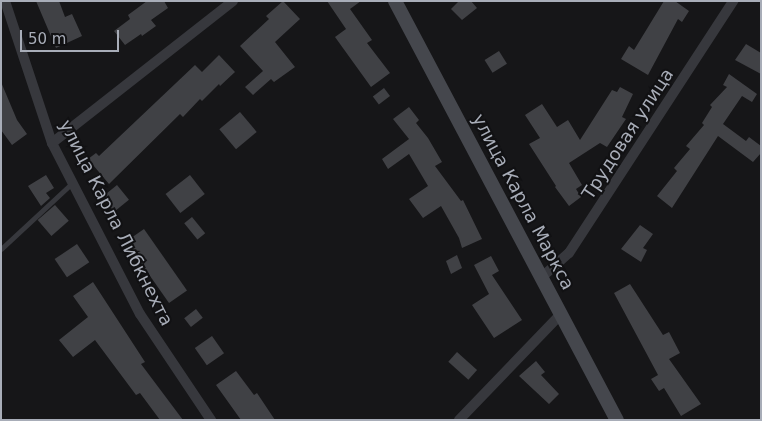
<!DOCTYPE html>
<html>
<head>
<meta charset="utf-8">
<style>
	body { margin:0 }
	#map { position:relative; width:762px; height:421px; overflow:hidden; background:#161618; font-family:"DejaVu Sans",sans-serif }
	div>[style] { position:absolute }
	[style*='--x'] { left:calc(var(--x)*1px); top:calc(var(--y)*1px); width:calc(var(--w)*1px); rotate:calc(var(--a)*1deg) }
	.building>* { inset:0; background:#404145; transform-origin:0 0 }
	.lane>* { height:5px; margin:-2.5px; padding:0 2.5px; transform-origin:2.5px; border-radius:2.5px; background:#37383d }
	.street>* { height:10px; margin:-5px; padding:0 5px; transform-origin:5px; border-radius:5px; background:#37383d }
	.secondary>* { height:14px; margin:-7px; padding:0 7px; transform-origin:7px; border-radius:7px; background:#45474d }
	span { translate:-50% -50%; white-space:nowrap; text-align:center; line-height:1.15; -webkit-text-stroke:4px #111113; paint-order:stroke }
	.street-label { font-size:18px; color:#a8adb8 }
	.frame { position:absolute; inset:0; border:2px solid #a8adb8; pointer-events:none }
	.scale { position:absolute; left:20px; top:30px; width:99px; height:22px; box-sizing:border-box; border:2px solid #a8adb8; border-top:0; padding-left:6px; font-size:15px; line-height:18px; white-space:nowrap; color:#a8adb8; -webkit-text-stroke:4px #111113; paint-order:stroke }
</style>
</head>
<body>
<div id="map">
	<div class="building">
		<i style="clip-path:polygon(36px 1px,59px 1px,65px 17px,72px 14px,82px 36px,56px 48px)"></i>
		<i style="clip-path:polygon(147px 1px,164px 1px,168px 8px,151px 20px,156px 26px,142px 36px,141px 34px,125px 45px,114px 31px,130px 19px,128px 15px)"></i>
		<i style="clip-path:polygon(283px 1px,300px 19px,275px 42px,295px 67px,274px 82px,271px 79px,253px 95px,245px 87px,263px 71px,240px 46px,269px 19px,266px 16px)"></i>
		<i style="clip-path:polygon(327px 1px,361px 1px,350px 9px,372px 40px,367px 43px,390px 73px,371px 87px,335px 37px,346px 29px)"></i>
		<i style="clip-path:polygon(459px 1px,471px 1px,477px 8px,462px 20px,451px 9px)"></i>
		<i style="clip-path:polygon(664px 1px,675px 1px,689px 11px,682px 22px,678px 19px,648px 75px,621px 59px,629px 46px,634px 50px)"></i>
		<i style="clip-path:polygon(746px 44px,761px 53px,761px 74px,735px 60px)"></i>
		<i style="left:499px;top:51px;width:15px;height:17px;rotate:58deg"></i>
		<i style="clip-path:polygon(219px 55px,235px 72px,220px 86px,219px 84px,202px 101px,200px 99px,183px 117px,180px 114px,109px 184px,88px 159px,96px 153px,99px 156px,195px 65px,202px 72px)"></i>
		<i style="clip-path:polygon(729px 74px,757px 94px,752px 102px,742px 96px,723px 124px,746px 141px,749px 137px,761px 146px,761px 153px,753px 162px,718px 136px,672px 208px,657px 196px,677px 171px,674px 168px,690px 149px,686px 146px,704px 125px,702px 123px,712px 107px,710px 105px,727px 87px,723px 85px)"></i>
		<i style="clip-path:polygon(1px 82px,17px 120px,27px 134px,12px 145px,1px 130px)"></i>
		<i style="clip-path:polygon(620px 87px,633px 94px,622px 117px,626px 119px,607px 147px,600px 143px,569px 163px,582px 185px,576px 189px,581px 197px,569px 206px,555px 187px,556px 186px,529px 144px,540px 138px,525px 115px,542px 104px,557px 127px,568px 120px,580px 140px,612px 90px,617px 92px)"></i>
		<i style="left:384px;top:88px;width:10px;height:14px;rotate:53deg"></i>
		<i style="clip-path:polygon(409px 107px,419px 120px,416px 123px,428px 138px,442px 162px,435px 166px,461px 201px,463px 200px,482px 239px,462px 248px,459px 238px,441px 206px,423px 218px,409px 199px,428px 186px,409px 154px,388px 169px,382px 159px,409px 139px,393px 119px)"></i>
		<i style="left:240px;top:112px;width:26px;height:27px;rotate:50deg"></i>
		<i style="clip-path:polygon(46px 175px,54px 188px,46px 193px,50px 198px,41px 206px,28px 186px)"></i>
		<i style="left:190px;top:175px;width:24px;height:31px;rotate:52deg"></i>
		<i style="left:117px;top:185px;width:19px;height:19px;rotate:51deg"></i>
		<i style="left:55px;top:205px;width:21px;height:23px;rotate:49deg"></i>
		<i style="left:192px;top:217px;width:21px;height:10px;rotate:51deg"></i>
		<i style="clip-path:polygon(640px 225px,653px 234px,643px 248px,647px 250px,641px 262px,621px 249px)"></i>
		<i style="left:144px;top:229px;width:75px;height:22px;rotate:55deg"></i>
		<i style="left:77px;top:244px;width:22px;height:27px;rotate:56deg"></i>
		<i style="clip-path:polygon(457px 255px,462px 268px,451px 274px,446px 261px)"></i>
		<i style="clip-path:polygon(491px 256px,499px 271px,492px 275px,522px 320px,494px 338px,472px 305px,489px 294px,474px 265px)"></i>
		<i style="clip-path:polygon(93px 282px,145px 362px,141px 364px,183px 420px,160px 420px,140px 393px,136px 395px,95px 340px,73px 357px,59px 340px,88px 317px,73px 296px)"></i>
		<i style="clip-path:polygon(630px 284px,663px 335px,669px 332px,680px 353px,669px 359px,701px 404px,681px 416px,664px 388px,659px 391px,651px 379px,658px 375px,614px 293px)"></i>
		<i style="left:196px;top:309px;width:11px;height:15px;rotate:52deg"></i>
		<i style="left:212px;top:336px;width:21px;height:21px;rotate:55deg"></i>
		<i style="left:457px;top:352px;width:27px;height:13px;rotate:42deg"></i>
		<i style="clip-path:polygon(536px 361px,545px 372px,541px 375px,559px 394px,549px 404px,519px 376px)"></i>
		<i style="clip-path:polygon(236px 371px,254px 395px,257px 393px,275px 420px,241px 420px,216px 385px)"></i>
	</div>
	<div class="lane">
		<i style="--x:1;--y:249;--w:97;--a:-42.9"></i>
	</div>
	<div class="street">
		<i style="--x:5;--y:1;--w:150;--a:71.7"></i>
		<i style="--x:52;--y:143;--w:192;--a:62.8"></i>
		<i style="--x:140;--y:314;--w:128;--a:56.2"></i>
		<i style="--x:52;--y:143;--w:230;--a:-38.1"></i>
		<i style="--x:542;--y:277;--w:36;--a:-42"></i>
		<i style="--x:569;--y:253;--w:301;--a:-56.9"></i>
		<i style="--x:459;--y:420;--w:147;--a:-46.1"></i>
	</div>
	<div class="secondary">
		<i style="--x:395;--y:1;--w:474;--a:62.1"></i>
	</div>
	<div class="street-label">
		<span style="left:628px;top:134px;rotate:-57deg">Трудовая улица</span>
		<span style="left:523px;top:202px;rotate:62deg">улица Карла Маркса</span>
		<span style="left:116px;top:223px;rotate:63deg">улица Карла Либкнехта</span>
	</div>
	<div class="frame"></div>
	<div class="scale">50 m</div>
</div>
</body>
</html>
